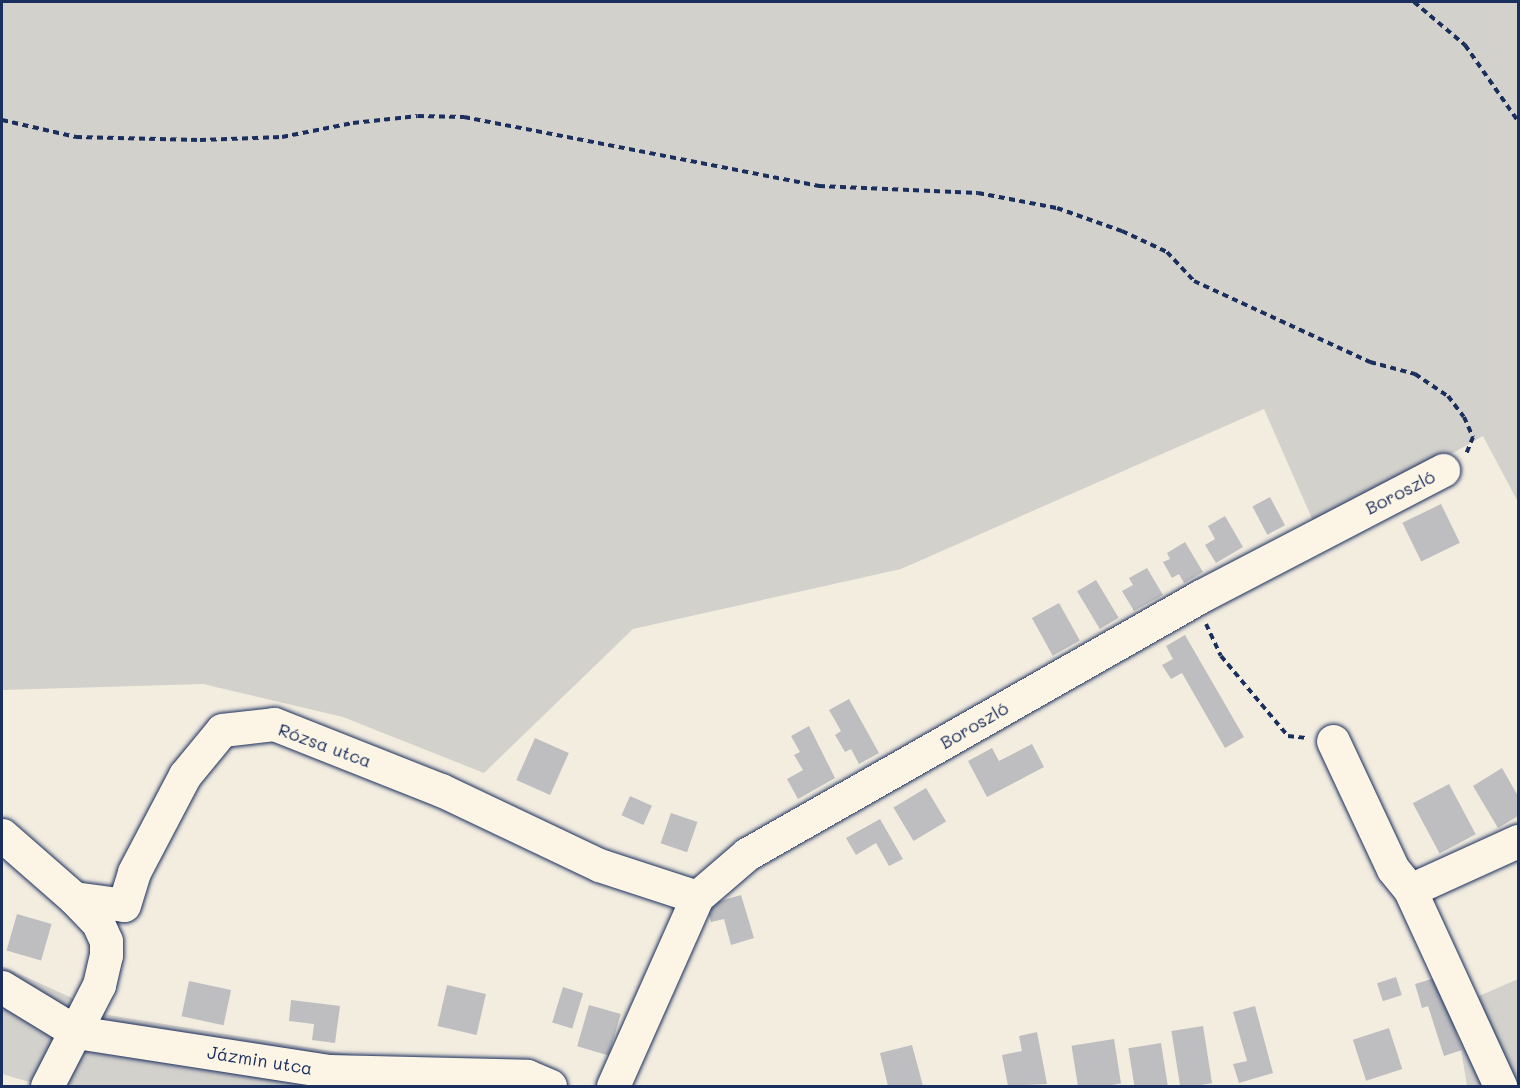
<!DOCTYPE html>
<html>
<head>
<meta charset="utf-8">
<style>
	body { margin:0 }
	#map { position:relative; width:1520px; height:1088px; overflow:hidden; background:#f3ede0; font-family:Mali,sans-serif }
	div>[style] { position:absolute }
	[style*='--x'] { left:calc(var(--x)*1px); top:calc(var(--y)*1px); width:calc(var(--w)*1px); rotate:calc(var(--a)*1deg) }
	.green>* { inset:0; background:#d3d1cc }
	.building>* { inset:0; background:#bebec0; transform-origin:0 0 }
	.path>* { height:4px; margin-top:-2px; transform-origin:0; background:repeating-linear-gradient(90deg,#1b2f5e 0 6px,transparent 0 10.5px) }
	.roads { filter:drop-shadow(0 0 2px #1b2f5e) drop-shadow(0 0 2px #1b2f5e) }
	.minor>* { height:33px; margin:-16.5px; padding:0 16.5px; transform-origin:16.5px; border-radius:16.5px; background:#fcf5e5 }
	span { translate:-50% -50%; white-space:nowrap; text-align:center; line-height:1.15; -webkit-text-stroke:6px #fcf5e5; paint-order:stroke }
	.street-label { font-size:18px; color:#1b2f5e }
	.frame { position:absolute; inset:0; border:3px solid #1b2f5e; pointer-events:none }
</style>
</head>
<body>
<div id="map">
	<div class="green">
		<i style="clip-path:polygon(2px 2px,1518px 2px,1518px 502px,1483px 436px,1317px 530px,1264px 409px,901px 569px,633px 629px,484px 773px,343px 717px,203px 684px,2px 690px)"></i>
		<i style="clip-path:polygon(2px 966px,109px 1015px,546px 1086px,43px 1086px,2px 1074px)"></i>
		<i style="clip-path:polygon(1518px 979px,1518px 1086px,1467px 1086px,1454px 1007px)"></i>
	</div>
	<div class="building">
		<i style="left:1270px;top:497px;width:32px;height:20px;rotate:62deg"></i>
		<i style="left:1441px;top:504px;width:43px;height:43px;rotate:64deg"></i>
		<i style="clip-path:polygon(1225px 516px,1243px 547px,1216px 563px,1205px 545px,1215px 539px,1208px 526px)"></i>
		<i style="clip-path:polygon(1185px 542px,1203px 572px,1184px 583px,1179px 574px,1172px 578px,1163px 562px,1170px 559px,1167px 553px)"></i>
		<i style="clip-path:polygon(1147px 568px,1163px 595px,1134px 611px,1122px 591px,1133px 585px,1129px 578px)"></i>
		<i style="left:1096px;top:580px;width:44px;height:22px;rotate:59deg"></i>
		<i style="left:1059px;top:603px;width:43px;height:31px;rotate:61deg"></i>
		<i style="clip-path:polygon(1185px 635px,1244px 737px,1225px 748px,1182px 673px,1171px 679px,1162px 665px,1173px 659px,1166px 646px)"></i>
		<i style="clip-path:polygon(849px 699px,879px 753px,859px 764px,851px 749px,845px 752px,835px 735px,841px 731px,829px 710px)"></i>
		<i style="clip-path:polygon(809px 726px,835px 778px,798px 799px,787px 779px,803px 770px,794px 755px,800px 752px,791px 736px)"></i>
		<i style="left:535px;top:738px;width:37px;height:46px;rotate:24deg"></i>
		<i style="clip-path:polygon(1032px 744px,1044px 767px,987px 797px,968px 761px,992px 748px,999px 761px)"></i>
		<i style="clip-path:polygon(1502px 768px,1518px 796px,1518px 816px,1498px 828px,1473px 786px)"></i>
		<i style="left:1449px;top:784px;width:57px;height:41px;rotate:62deg"></i>
		<i style="left:926px;top:788px;width:39px;height:38px;rotate:59deg"></i>
		<i style="left:630px;top:796px;width:24px;height:21px;rotate:24deg"></i>
		<i style="left:671px;top:813px;width:28px;height:32px;rotate:19deg"></i>
		<i style="clip-path:polygon(880px 819px,903px 859px,889px 866px,876px 843px,856px 855px,846px 838px)"></i>
		<i style="clip-path:polygon(741px 895px,754px 938px,731px 945px,724px 919px,711px 922px,706px 905px)"></i>
		<i style="left:17px;top:914px;width:36px;height:38px;rotate:16deg"></i>
		<i style="left:1396px;top:977px;width:19px;height:20px;rotate:72deg"></i>
		<i style="clip-path:polygon(1438px 977px,1462px 1050px,1444px 1056px,1428px 1006px,1422px 1008px,1415px 984px)"></i>
		<i style="left:189px;top:981px;width:43px;height:36px;rotate:12deg"></i>
		<i style="left:447px;top:985px;width:40px;height:42px;rotate:13deg"></i>
		<i style="left:563px;top:987px;width:21px;height:37px;rotate:17deg"></i>
		<i style="clip-path:polygon(291px 1000px,340px 1006px,335px 1043px,312px 1040px,314px 1024px,289px 1021px)"></i>
		<i style="left:589px;top:1005px;width:33px;height:43px;rotate:16deg"></i>
		<i style="clip-path:polygon(1255px 1006px,1273px 1073px,1239px 1083px,1233px 1064px,1247px 1061px,1233px 1012px)"></i>
		<i style="left:1203px;top:1026px;width:58px;height:32px;rotate:81deg"></i>
		<i style="left:1389px;top:1028px;width:43px;height:38px;rotate:72deg"></i>
		<i style="clip-path:polygon(1037px 1032px,1047px 1084px,1008px 1086px,1002px 1055px,1022px 1051px,1019px 1036px)"></i>
		<i style="left:1114px;top:1039px;width:45px;height:43px;rotate:81deg"></i>
		<i style="left:1161px;top:1043px;width:43px;height:33px;rotate:81deg"></i>
		<i style="clip-path:polygon(912px 1045px,923px 1086px,888px 1086px,880px 1053px)"></i>
	</div>
	<div class="path">
		<i style="--x:1414;--y:2;--w:67;--a:40.1"></i>
		<i style="--x:1465;--y:45;--w:93;--a:55.1"></i>
		<i style="--x:2;--y:120;--w:76;--a:12.9"></i>
		<i style="--x:76;--y:137;--w:124;--a:1.4"></i>
		<i style="--x:200;--y:140;--w:82;--a:-2.1"></i>
		<i style="--x:282;--y:137;--w:72;--a:-11.2"></i>
		<i style="--x:353;--y:123;--w:65;--a:-6.1"></i>
		<i style="--x:418;--y:116;--w:46;--a:1.2"></i>
		<i style="--x:464;--y:117;--w:362;--a:11"></i>
		<i style="--x:819;--y:186;--w:159;--a:2.5"></i>
		<i style="--x:978;--y:193;--w:80;--a:10.8"></i>
		<i style="--x:1057;--y:208;--w:69;--a:19.5"></i>
		<i style="--x:1122;--y:231;--w:50;--a:25"></i>
		<i style="--x:1167;--y:252;--w:40;--a:47"></i>
		<i style="--x:1194;--y:281;--w:194;--a:24.7"></i>
		<i style="--x:1370;--y:362;--w:47;--a:14.9"></i>
		<i style="--x:1415;--y:374;--w:40;--a:34"></i>
		<i style="--x:1448;--y:396;--w:26;--a:53"></i>
		<i style="--x:1464;--y:417;--w:22;--a:66"></i>
		<i style="--x:1473;--y:437;--w:18;--a:112"></i>
		<i style="--x:1206;--y:624;--w:35;--a:65"></i>
		<i style="--x:1221;--y:656;--w:104;--a:50.1"></i>
		<i style="--x:1288;--y:736;--w:18;--a:6"></i>
	</div>
	<div class="roads">
		<div class="minor">
			<i style="--x:1333;--y:741;--w:141;--a:64.9"></i>
			<i style="--x:1393;--y:869;--w:27;--a:51"></i>
			<i style="--x:1410;--y:890;--w:216;--a:65.3"></i>
			<i style="--x:2;--y:835;--w:96;--a:41.2"></i>
			<i style="--x:1410;--y:890;--w:119;--a:-24.4"></i>
			<i style="--x:2;--y:987;--w:87;--a:31.3"></i>
			<i style="--x:76;--y:1032;--w:256;--a:8.8"></i>
			<i style="--x:329;--y:1071;--w:198;--a:1.4"></i>
			<i style="--x:527;--y:1076;--w:25;--a:23"></i>
			<i style="--x:47;--y:1086;--w:114;--a:-62.8"></i>
			<i style="--x:99;--y:985;--w:31;--a:-77"></i>
			<i style="--x:106;--y:955;--w:14;--a:-90"></i>
			<i style="--x:106;--y:941;--w:20;--a:-114"></i>
			<i style="--x:98;--y:923;--w:35;--a:-134"></i>
			<i style="--x:74;--y:898;--w:50;--a:8"></i>
			<i style="--x:124;--y:905;--w:34;--a:-73"></i>
			<i style="--x:134;--y:872;--w:110;--a:-62.3"></i>
			<i style="--x:185;--y:775;--w:58;--a:-50.6"></i>
			<i style="--x:222;--y:730;--w:52;--a:-6.6"></i>
			<i style="--x:274;--y:724;--w:180;--a:21.6"></i>
			<i style="--x:441;--y:790;--w:175;--a:25.4"></i>
			<i style="--x:599;--y:865;--w:103;--a:18.1"></i>
			<i style="--x:613;--y:1086;--w:207;--a:-66"></i>
			<i style="--x:697;--y:897;--w:66;--a:-40.7"></i>
			<i style="--x:747;--y:854;--w:522;--a:-29.61"></i>
			<i style="--x:1201;--y:596;--w:273;--a:-27.5"></i>
		</div>
	</div>
	<div class="street-label">
		<span style="left:1400px;top:492px;rotate:-27deg">Boroszló</span>
		<span style="left:974px;top:725px;rotate:-30deg">Boroszló</span>
		<span style="left:325px;top:745px;rotate:20deg">Rózsa utca</span>
		<span style="left:260px;top:1060px;rotate:9deg">Jázmin utca</span>
	</div>
	<div class="frame"></div>
</div>
</body>
</html>
